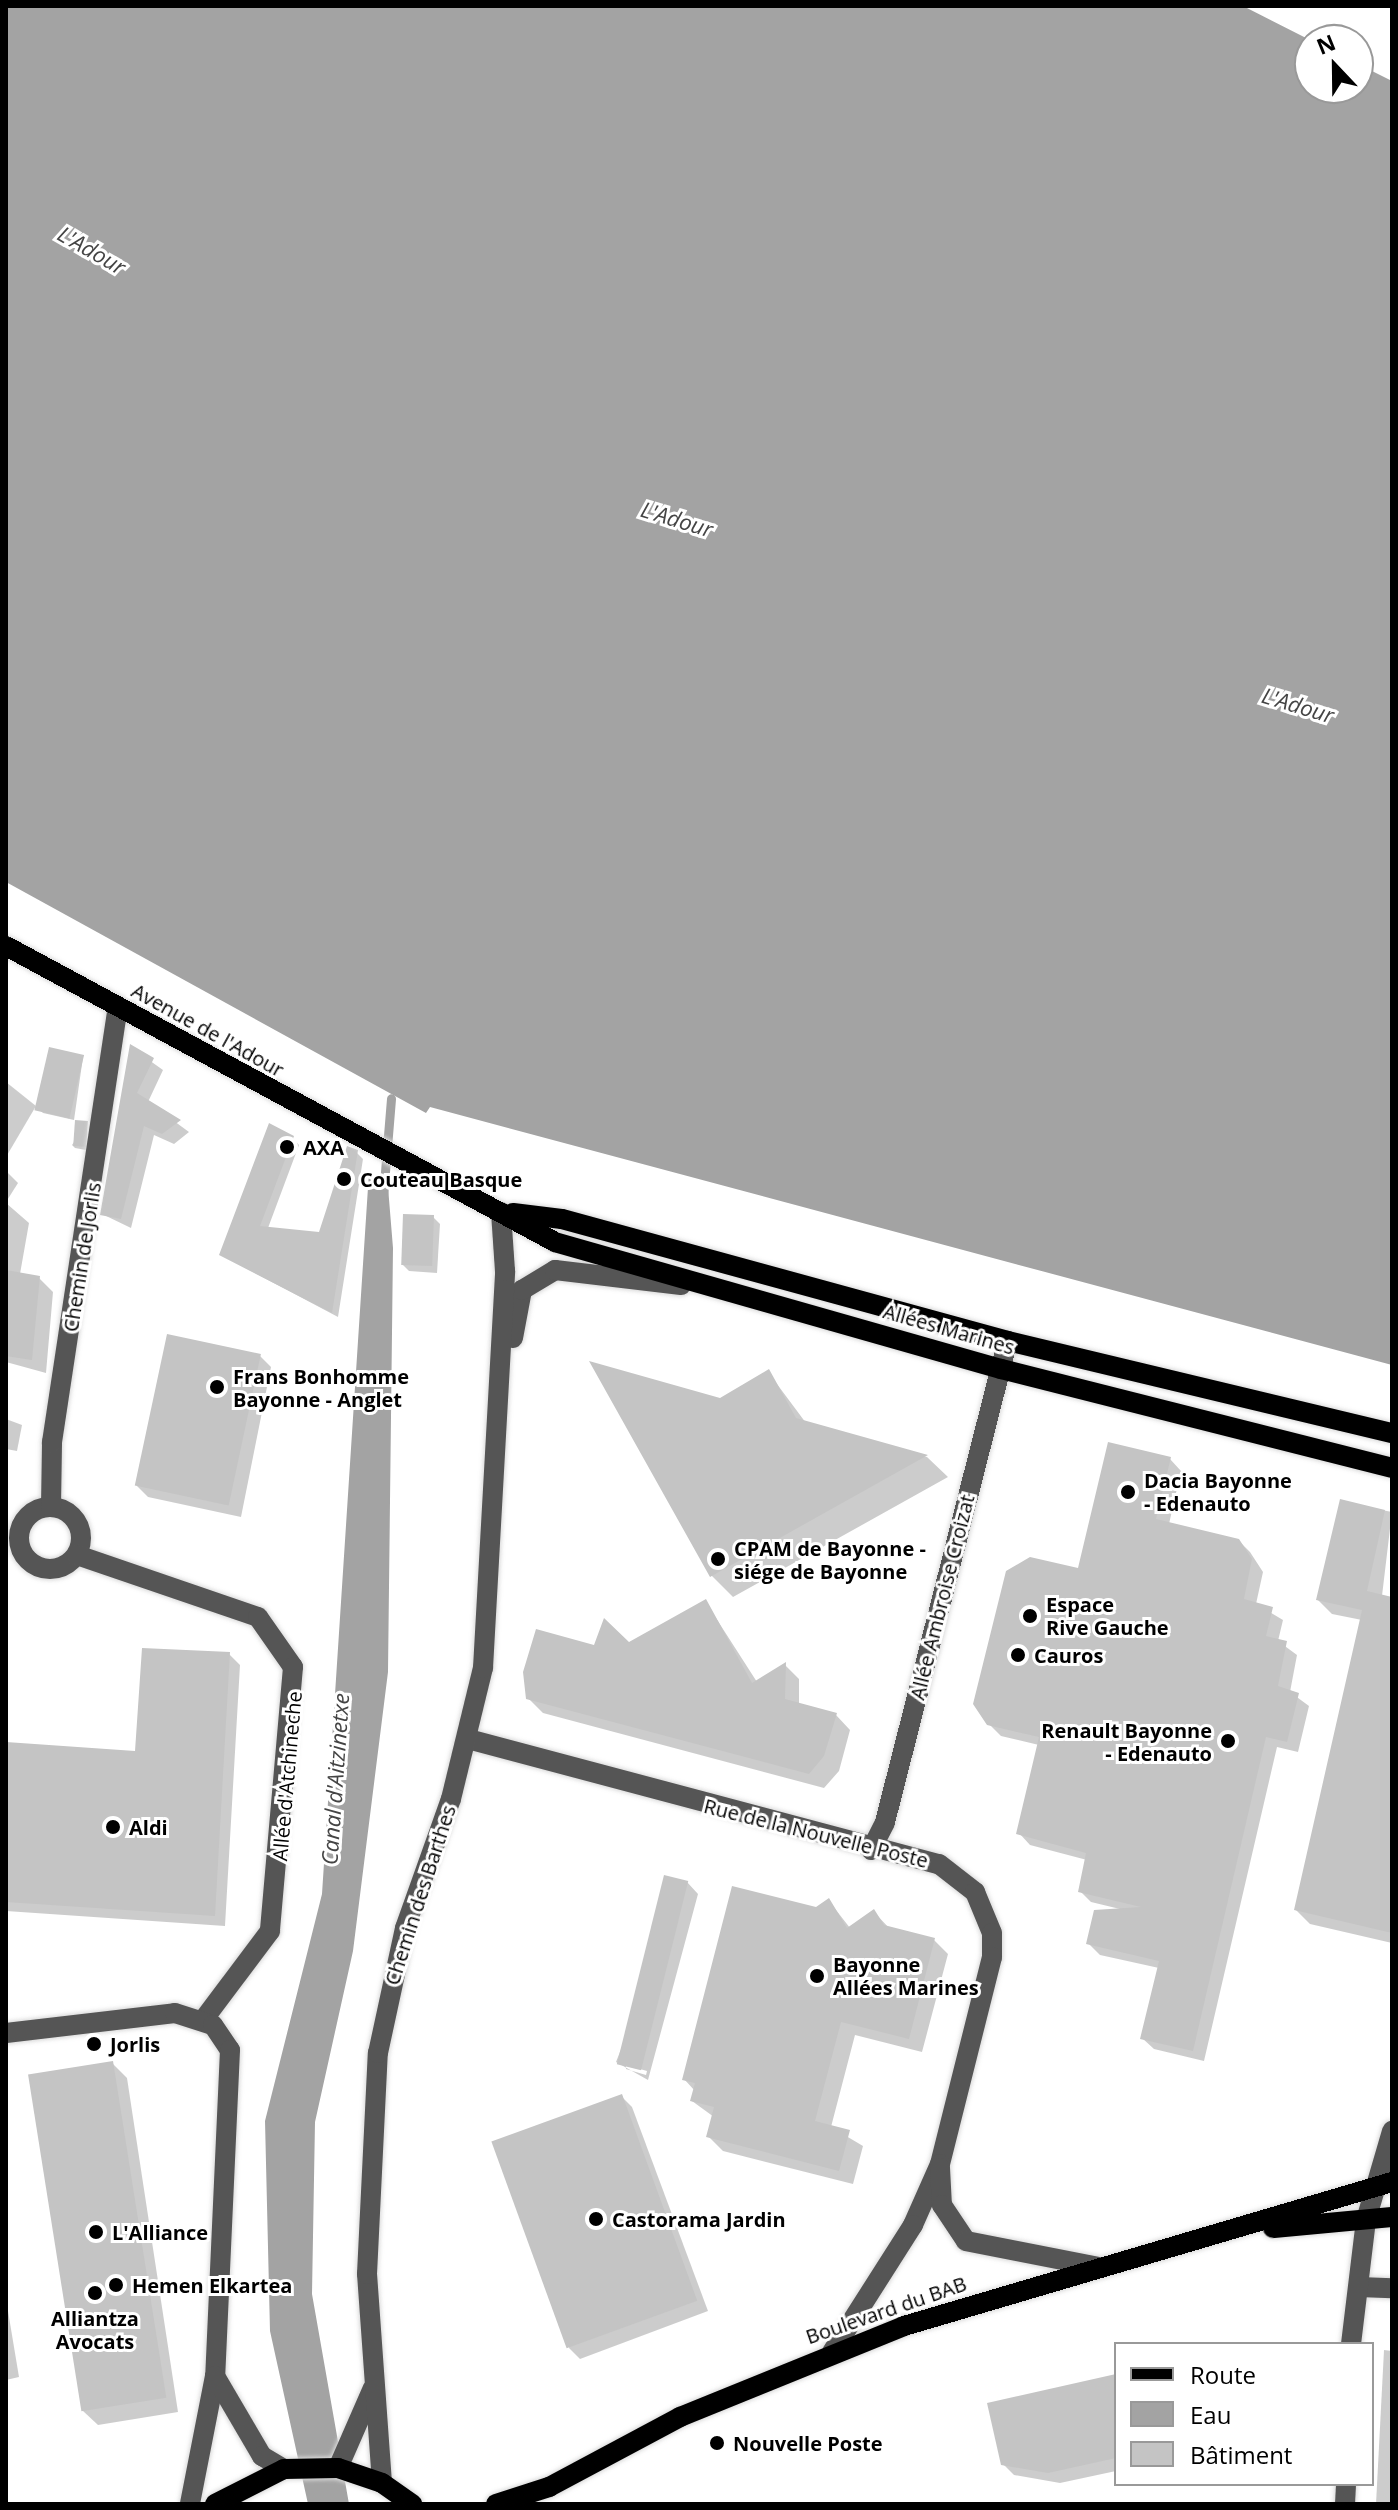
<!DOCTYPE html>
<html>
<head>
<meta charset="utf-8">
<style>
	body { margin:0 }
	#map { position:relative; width:1398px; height:2510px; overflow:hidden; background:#fff; font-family:"Open Sans",sans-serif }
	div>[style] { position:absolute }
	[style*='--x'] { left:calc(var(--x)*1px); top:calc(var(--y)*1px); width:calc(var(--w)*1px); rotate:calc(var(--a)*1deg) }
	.water>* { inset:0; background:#a3a3a3 }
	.shadow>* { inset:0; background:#0003 }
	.stream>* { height:9px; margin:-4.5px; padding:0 4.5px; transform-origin:4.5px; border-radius:4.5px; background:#a3a3a3 }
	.building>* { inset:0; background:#c4c4c4; transform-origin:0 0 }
	.roads { filter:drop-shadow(0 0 2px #dbdbdb) drop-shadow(0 0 2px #dbdbdb) }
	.minor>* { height:20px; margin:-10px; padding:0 10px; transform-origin:10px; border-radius:10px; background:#555 }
	.minor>.ring { margin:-10px; padding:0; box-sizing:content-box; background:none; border:20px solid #555; border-radius:50% }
	.major>* { height:20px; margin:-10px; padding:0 10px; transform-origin:10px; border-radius:10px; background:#000 }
	.dots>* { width:22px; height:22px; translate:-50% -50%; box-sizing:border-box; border:4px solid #fff; border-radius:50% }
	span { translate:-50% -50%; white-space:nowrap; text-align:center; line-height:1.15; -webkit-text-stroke:6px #fff; paint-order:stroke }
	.street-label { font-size:20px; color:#000 }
	.poi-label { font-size:20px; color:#000; font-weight:700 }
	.left { translate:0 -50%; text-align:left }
	.right { translate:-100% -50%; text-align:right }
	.water-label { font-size:22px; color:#444; font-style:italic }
	.frame { position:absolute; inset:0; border:8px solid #000; pointer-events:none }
	.legend { position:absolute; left:1114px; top:2342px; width:260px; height:144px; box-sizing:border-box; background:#fff; border:2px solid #999; margin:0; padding:10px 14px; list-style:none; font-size:24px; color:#000 }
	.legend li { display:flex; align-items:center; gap:16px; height:40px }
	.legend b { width:40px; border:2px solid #999 }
	.north { position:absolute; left:1294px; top:24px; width:80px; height:80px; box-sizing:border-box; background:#fff; border:2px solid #999; border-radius:50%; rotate:338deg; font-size:22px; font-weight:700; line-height:32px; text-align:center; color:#000 }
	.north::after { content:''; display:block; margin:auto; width:28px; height:36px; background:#000; clip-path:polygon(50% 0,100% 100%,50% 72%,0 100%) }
</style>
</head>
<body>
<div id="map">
	<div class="water">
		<i style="clip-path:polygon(6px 6px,1243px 6px,1310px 40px,1310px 88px,1358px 88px,1358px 64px,1392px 81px,1392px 1365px,430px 1107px,426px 1113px,6px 882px)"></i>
		<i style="clip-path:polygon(369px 1172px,388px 1187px,393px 1248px,388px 1672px,353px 1951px,315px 2122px,312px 2294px,349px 2504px,308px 2504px,270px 2331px,265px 2121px,322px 1894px)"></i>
	</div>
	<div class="shadow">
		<i style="clip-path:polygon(132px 1048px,163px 1070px,148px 1102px,189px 1132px,174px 1144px,154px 1135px,131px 1228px,102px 1214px)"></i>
		<i style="clip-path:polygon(83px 1057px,74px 1120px,43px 1113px,40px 1110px)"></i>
		<i style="clip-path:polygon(6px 1082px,36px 1106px,6px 1157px)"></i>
		<i style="clip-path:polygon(87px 1123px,86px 1150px,75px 1148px,72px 1145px)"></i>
		<i style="clip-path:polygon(293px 1138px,299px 1145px,268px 1228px,321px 1234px,356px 1152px,363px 1159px,338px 1317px,221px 1255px)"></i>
		<i style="clip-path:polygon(6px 1171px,18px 1183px,6px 1202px)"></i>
		<i style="clip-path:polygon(6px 1203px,29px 1223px,20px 1274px,39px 1278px,53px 1292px,46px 1373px,6px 1362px)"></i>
		<i style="clip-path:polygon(433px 1217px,440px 1224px,437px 1273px,409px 1271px,402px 1264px)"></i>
		<i style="clip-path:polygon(260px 1356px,271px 1367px,241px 1517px,148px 1497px,137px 1486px)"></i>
		<i style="clip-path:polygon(593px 1365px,721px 1400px,768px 1372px,806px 1423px,927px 1457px,948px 1477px,733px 1597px,712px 1576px)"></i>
		<i style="clip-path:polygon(6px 1419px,22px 1425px,17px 1451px,6px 1449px)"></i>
		<i style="clip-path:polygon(1170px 1459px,1181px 1471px,1169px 1524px,1238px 1540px,1250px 1552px,1263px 1572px,1256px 1604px,1283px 1620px,1278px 1641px,1297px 1655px,1290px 1692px,1309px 1706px,1298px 1752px,1277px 1747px,1204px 2061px,1154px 2049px,1142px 2038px,1159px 1968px,1100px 1955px,1089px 1944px,1120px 1909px,1091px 1902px,1080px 1891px,1087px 1860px,1030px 1845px,1019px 1833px,1039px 1745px,1001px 1736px,989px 1724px,1080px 1571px)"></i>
		<i style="clip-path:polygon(1341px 1502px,1392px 1512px,1382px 1596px,1392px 1599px,1392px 1943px,1310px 1924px,1296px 1910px,1362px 1620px,1332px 1614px,1318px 1600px)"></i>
		<i style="clip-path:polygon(705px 1601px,757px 1682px,785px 1665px,799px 1679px,799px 1705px,836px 1715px,850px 1730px,839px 1771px,824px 1788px,543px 1713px,528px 1698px,595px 1648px,629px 1645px)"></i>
		<i style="clip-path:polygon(229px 1654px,240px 1665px,225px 1926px,6px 1911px,6px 1744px,137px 1753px)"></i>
		<i style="clip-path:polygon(evenodd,687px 1882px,698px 1894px,648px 2080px,616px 2062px,687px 1882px,626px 2065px,647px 2071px,646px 2075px,626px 2069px,626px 2065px)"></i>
		<i style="clip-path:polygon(829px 1901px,850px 1928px,874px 1912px,890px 1929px,934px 1940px,948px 1954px,922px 2052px,855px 2035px,831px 2127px,863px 2146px,853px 2184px,723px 2151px,709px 2137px,714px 2117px,692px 2101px,695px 2091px,684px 2079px)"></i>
		<i style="clip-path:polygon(112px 2063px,127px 2078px,178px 2412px,98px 2425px,83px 2411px)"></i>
		<i style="clip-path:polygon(621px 2096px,632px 2107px,708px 2311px,580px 2359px,569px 2348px)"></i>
		<i style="clip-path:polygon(6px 2299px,19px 2377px,6px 2380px)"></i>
		<i style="clip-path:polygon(1384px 2350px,1392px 2351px,1392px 2504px,1376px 2504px)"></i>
		<i style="clip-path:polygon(1116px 2375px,1116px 2471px,1060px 2483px,1014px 2475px,1003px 2464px)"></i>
	</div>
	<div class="stream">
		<i style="--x:383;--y:1196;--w:98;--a:-85.3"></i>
	</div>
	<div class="building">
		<i style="clip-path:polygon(130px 1044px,154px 1058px,137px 1093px,181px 1120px,162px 1134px,144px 1126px,121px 1219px,100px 1215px)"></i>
		<i style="left:49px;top:1047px;width:36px;height:65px;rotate:13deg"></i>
		<i style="left:75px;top:1120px;width:13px;height:26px;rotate:4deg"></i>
		<i style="clip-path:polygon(269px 1123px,294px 1136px,260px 1226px,319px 1232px,347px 1146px,358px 1150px,332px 1313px,219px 1255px)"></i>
		<i style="left:403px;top:1214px;width:31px;height:51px;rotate:2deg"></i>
		<i style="clip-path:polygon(6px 1270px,40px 1276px,32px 1360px,6px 1356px)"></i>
		<i style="left:167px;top:1334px;width:96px;height:155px;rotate:12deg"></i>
		<i style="clip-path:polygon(589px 1361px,720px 1398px,769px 1369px,796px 1418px,928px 1455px,710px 1577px)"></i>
		<i style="clip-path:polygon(1108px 1442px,1171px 1457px,1156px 1519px,1239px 1539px,1252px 1559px,1244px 1599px,1273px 1607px,1266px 1636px,1287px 1641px,1278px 1686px,1299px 1693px,1287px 1742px,1266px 1737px,1193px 2051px,1140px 2039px,1159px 1961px,1086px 1944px,1094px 1910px,1141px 1907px,1078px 1892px,1086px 1853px,1016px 1834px,1039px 1737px,987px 1725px,973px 1704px,1006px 1571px,1030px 1557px,1078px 1568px)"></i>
		<i style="clip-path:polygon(1340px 1499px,1385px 1510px,1367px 1591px,1392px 1597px,1392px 1933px,1294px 1910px,1362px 1610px,1316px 1600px)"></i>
		<i style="clip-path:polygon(706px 1599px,752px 1683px,786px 1662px,785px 1699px,837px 1713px,824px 1756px,809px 1774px,526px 1699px,523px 1672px,536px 1629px,594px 1645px,604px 1618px,629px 1642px)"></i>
		<i style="clip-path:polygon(142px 1648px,230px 1652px,215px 1916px,6px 1902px,6px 1742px,135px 1751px)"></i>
		<i style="left:664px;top:1875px;width:25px;height:195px;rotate:14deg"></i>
		<i style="clip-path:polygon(732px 1886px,816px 1907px,829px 1898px,847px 1928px,874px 1909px,884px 1925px,935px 1938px,909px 2039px,841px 2022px,815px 2121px,850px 2130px,839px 2171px,706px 2137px,714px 2107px,690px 2101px,695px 2083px,682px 2080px)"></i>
		<i style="left:113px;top:2061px;width:341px;height:86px;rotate:81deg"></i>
		<i style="left:622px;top:2094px;width:220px;height:139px;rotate:70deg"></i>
		<i style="clip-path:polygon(1116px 2374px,1116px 2458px,1048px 2473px,1001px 2465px,987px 2403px)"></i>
	</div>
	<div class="roads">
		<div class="minor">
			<i style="--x:513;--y:1338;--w:49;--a:-79.4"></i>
			<i style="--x:522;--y:1290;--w:39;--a:-31"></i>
			<i style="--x:555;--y:1270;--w:127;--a:6.8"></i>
			<i class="ring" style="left:19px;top:1507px;width:42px;height:42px"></i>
			<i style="--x:51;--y:1507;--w:65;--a:-89.1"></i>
			<i style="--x:52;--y:1442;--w:439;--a:-81.4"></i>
			<i style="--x:77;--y:1555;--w:191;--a:18.9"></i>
			<i style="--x:258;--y:1617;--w:61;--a:55"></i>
			<i style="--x:293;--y:1667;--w:265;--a:95"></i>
			<i style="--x:270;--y:1931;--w:110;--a:126.9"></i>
			<i style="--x:468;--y:1739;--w:487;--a:14.9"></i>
			<i style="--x:939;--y:1864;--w:46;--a:37.9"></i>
			<i style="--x:975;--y:1892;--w:44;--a:67.5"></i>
			<i style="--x:992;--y:1933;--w:24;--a:90"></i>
			<i style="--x:992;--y:1957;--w:213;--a:104.1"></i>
			<i style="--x:940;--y:2164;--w:67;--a:113.9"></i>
			<i style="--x:913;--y:2225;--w:151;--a:122.5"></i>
			<i style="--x:871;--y:1850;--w:31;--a:-63"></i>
			<i style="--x:885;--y:1822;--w:496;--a:-75.7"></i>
			<i style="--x:6;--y:2033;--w:170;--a:-6.7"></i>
			<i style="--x:175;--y:2013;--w:40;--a:18"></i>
			<i style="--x:213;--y:2025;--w:30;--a:56"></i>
			<i style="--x:230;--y:2050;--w:326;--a:92.6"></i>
			<i style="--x:215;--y:2376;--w:130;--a:101.1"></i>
			<i style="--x:940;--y:2168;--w:37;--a:87"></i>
			<i style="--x:942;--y:2205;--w:43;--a:56.3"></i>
			<i style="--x:966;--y:2241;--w:136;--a:11.1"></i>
			<i style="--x:1359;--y:2287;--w:33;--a:2"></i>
			<i style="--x:1351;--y:2344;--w:125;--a:-83.1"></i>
			<i style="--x:1366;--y:2220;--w:93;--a:-73.7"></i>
			<i style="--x:215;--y:2376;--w:93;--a:59.6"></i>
			<i style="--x:262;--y:2456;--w:26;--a:31"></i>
			<i style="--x:338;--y:2468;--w:87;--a:-66.4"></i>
			<i style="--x:382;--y:2483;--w:210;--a:-94.1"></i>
			<i style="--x:367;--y:2274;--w:221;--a:-87.2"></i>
			<i style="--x:378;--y:2053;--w:128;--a:-77.8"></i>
			<i style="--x:405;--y:1928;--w:137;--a:-70.4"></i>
			<i style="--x:451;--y:1799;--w:135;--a:-76.3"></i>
			<i style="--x:483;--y:1668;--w:398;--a:-86.8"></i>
			<i style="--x:505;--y:1271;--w:59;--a:-93.9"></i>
			<i style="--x:1345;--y:2504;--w:20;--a:-87"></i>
		</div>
		<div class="major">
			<i style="--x:6;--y:946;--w:624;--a:28.33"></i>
			<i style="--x:555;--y:1242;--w:464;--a:15.9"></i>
			<i style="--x:1001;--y:1369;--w:403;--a:14.2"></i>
			<i style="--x:513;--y:1213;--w:49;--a:7"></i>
			<i style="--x:562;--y:1219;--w:462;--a:15.3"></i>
			<i style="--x:1008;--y:1341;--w:395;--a:13.5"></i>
			<i style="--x:1273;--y:2228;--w:120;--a:-5.3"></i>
			<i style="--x:215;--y:2504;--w:77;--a:-26.9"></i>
			<i style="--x:284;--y:2469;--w:54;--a:-1.1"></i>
			<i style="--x:338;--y:2468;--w:46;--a:18.8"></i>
			<i style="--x:382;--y:2483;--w:37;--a:35"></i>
			<i style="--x:496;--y:2504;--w:56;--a:-17.8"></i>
			<i style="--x:549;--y:2487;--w:149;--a:-28.1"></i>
			<i style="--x:680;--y:2417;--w:242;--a:-22.1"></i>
			<i style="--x:904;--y:2326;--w:509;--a:-16.44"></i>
		</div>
	</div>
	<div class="dots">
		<i style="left:287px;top:1147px;background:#000"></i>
		<i style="left:344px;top:1179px;background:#000"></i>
		<i style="left:217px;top:1387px;background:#000"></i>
		<i style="left:1128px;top:1492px;background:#000"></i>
		<i style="left:718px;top:1559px;background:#000"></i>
		<i style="left:1030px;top:1616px;background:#000"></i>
		<i style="left:1018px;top:1655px;background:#000"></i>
		<i style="left:1228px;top:1741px;background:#000"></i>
		<i style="left:113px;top:1827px;background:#000"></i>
		<i style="left:817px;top:1976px;background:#000"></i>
		<i style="left:94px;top:2044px;background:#000"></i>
		<i style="left:596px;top:2219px;background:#000"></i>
		<i style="left:96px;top:2232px;background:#000"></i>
		<i style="left:116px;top:2285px;background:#000"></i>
		<i style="left:95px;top:2293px;background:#000"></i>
		<i style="left:717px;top:2443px;background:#000"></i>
	</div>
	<div class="street-label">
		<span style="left:208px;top:1030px;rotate:29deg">Avenue de l'Adour</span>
		<span style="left:82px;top:1257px;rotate:-81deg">Chemin de Jorlis</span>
		<span style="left:949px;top:1329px;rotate:16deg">Allées Marines</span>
		<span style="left:942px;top:1597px;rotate:-76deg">Allée Ambroise Croizat</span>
		<span style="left:287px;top:1776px;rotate:-85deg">Allée d'Atchineche</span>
		<span style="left:816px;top:1833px;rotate:14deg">Rue de la Nouvelle Poste</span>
		<span style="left:420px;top:1895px;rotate:-72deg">Chemin des Barthes</span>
		<span style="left:886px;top:2310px;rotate:-19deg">Boulevard du BAB</span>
	</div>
	<div class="poi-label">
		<span class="left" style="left:303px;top:1147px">AXA</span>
		<span class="left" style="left:360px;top:1179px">Couteau Basque</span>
		<span class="left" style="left:233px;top:1388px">Frans Bonhomme<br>Bayonne - Anglet</span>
		<span class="left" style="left:1144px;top:1492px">Dacia Bayonne<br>- Edenauto</span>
		<span class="left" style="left:734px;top:1560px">CPAM de Bayonne -<br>siége de Bayonne</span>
		<span class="left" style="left:1046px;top:1616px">Espace<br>Rive Gauche</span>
		<span class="left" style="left:1034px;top:1655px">Cauros</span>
		<span class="right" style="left:1212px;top:1742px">Renault Bayonne<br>- Edenauto</span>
		<span class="left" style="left:129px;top:1827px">Aldi</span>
		<span class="left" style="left:833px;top:1976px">Bayonne<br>Allées Marines</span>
		<span class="left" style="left:110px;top:2044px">Jorlis</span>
		<span class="left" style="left:612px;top:2219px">Castorama Jardin</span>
		<span class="left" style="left:112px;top:2232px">L'Alliance</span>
		<span class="left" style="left:132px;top:2285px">Hemen Elkartea</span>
		<span style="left:95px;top:2330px">Alliantza<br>Avocats</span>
		<span class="left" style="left:733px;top:2443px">Nouvelle Poste</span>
	</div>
	<div class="water-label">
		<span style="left:92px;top:250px;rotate:30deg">L'Adour</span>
		<span style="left:677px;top:519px;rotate:17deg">L'Adour</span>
		<span style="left:1298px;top:705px;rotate:17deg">L'Adour</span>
		<span style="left:335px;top:1779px;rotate:-86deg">Canal d'Aitzinetxe</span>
	</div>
	<div class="frame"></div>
	<ul class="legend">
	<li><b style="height:10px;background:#000"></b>Route</li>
	<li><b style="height:22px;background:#a3a3a3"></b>Eau</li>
	<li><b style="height:22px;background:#c4c4c4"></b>Bâtiment</li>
	</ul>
	<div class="north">N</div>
</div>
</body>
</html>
